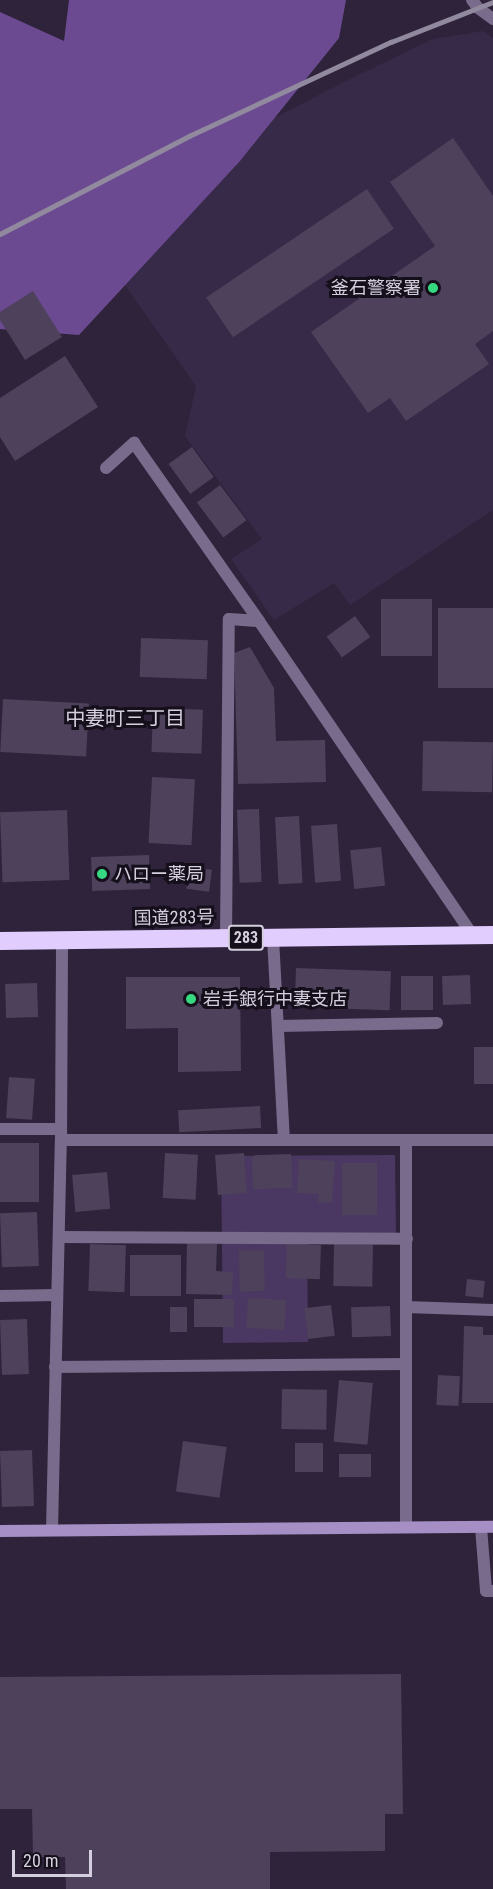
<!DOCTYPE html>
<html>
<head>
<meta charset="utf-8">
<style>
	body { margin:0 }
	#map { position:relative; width:493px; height:1889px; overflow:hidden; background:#2e233b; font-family:"Roboto Condensed","Noto Sans JP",sans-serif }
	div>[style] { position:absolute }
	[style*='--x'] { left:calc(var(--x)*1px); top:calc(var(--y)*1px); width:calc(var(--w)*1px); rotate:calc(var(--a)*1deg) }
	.built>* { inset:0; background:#372a48 }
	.green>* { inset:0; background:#4b3862 }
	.forest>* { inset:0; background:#6c4a92 }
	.building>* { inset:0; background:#4d415b; transform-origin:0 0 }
	.lane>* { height:12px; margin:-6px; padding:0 6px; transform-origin:6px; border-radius:6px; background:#796b8c }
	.street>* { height:12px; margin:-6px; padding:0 6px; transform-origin:6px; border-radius:6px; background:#796b8c }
	.secondary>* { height:12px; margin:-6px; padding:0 6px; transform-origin:6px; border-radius:6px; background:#a68fc4 }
	.highway>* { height:18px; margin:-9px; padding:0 9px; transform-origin:9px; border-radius:9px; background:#e2cdff }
	.rail>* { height:4.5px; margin:-2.25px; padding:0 2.25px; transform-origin:2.25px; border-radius:2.25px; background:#91899d }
	.dots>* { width:16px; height:16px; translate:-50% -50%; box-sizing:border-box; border:3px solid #140f1a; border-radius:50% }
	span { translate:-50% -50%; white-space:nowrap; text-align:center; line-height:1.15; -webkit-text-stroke:6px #140f1a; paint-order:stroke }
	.shield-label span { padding:2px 4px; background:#140f1a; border:2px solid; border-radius:4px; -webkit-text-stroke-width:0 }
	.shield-label { font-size:16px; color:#d4cede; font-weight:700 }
	.poi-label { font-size:18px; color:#d4cede }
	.right { translate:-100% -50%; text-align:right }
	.left { translate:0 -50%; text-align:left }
	.street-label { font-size:18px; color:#d4cede }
	.neighbourhood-label { font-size:20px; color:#d4cede }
	.scale { position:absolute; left:12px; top:1850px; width:80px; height:27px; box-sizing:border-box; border:3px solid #d4cede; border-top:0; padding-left:8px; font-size:18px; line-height:21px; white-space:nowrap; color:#d4cede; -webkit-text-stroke:4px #140f1a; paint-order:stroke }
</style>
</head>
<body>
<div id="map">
	<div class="built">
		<i style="clip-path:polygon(483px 31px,493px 38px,493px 510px,350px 605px,334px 583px,274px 620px,231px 559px,262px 539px,185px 436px,196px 386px,78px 219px,350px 79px,433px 39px)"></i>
	</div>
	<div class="green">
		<i style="clip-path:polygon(395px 1155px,396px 1235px,307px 1236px,308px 1342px,223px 1343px,221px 1156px)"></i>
	</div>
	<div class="forest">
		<i style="clip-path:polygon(69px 0,346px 0,339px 38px,240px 161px,79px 335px,0 329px,0 12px,64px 41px)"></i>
	</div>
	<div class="building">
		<i style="clip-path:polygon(453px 138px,493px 196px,493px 331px,475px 344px,489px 364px,406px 421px,390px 398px,368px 413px,311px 332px,435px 246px,390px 182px)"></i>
		<i style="left:367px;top:189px;width:48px;height:194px;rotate:56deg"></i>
		<i style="clip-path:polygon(33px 291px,62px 337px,25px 360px,0 320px,0 312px)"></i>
		<i style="clip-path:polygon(65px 356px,98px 407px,15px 461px,0 437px,0 398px)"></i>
		<i style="left:192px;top:447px;width:37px;height:29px;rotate:54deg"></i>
		<i style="left:220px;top:485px;width:44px;height:29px;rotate:53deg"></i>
		<i style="left:381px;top:599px;width:51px;height:57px"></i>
		<i style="left:438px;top:608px;width:55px;height:80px"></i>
		<i style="left:355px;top:616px;width:26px;height:35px;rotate:54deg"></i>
		<i style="left:141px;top:638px;width:67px;height:39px;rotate:2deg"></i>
		<i style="clip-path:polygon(250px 647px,274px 688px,276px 741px,325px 740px,326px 782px,238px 784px,234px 653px)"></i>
		<i style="left:3px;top:699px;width:86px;height:53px;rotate:3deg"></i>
		<i style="left:153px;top:708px;width:50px;height:44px;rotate:2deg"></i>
		<i style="left:423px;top:741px;width:70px;height:50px;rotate:1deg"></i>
		<i style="left:152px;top:777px;width:43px;height:66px;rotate:3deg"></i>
		<i style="left:259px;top:809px;width:73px;height:22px;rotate:88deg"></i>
		<i style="left:67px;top:810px;width:70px;height:67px;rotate:88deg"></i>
		<i style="left:299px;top:816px;width:67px;height:24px;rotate:87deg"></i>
		<i style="left:337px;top:824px;width:57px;height:26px;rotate:86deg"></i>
		<i style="left:381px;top:847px;width:39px;height:31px;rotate:84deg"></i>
		<i style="left:149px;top:855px;width:34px;height:58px;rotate:88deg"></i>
		<i style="left:189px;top:867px;width:23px;height:22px;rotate:7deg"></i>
		<i style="left:296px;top:968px;width:95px;height:39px;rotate:2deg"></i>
		<i style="left:470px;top:975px;width:29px;height:28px;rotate:88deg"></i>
		<i style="left:433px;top:976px;width:34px;height:32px;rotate:90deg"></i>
		<i style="clip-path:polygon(126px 977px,240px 977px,241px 1071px,178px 1072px,178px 1028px,126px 1029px)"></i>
		<i style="left:37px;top:983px;width:34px;height:32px;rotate:88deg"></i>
		<i style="left:474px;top:1047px;width:19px;height:37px"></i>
		<i style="left:9px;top:1077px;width:26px;height:41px;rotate:4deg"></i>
		<i style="left:260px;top:1106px;width:22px;height:82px;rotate:87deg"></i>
		<i style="left:0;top:1143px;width:39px;height:59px"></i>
		<i style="left:165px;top:1153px;width:33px;height:45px;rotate:3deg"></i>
		<i style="left:244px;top:1153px;width:40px;height:29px;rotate:86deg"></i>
		<i style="left:291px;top:1154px;width:34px;height:39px;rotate:88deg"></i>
		<i style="clip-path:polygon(299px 1159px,335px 1161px,332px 1203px,318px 1202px,319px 1194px,297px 1193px)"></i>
		<i style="left:342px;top:1163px;width:35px;height:52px"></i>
		<i style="left:107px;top:1172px;width:37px;height:35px;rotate:85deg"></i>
		<i style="left:37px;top:1212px;width:54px;height:37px;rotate:88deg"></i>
		<i style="clip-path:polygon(187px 1243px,217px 1244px,216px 1271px,233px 1272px,232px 1295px,186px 1294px)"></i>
		<i style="left:90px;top:1244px;width:36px;height:47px;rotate:2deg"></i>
		<i style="left:287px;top:1244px;width:34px;height:34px;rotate:2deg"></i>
		<i style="left:334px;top:1244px;width:39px;height:42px;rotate:1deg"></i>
		<i style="left:264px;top:1250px;width:41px;height:25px;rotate:89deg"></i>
		<i style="left:130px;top:1255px;width:51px;height:41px"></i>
		<i style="left:467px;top:1279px;width:18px;height:17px;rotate:6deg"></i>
		<i style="left:248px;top:1298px;width:38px;height:30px;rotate:3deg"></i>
		<i style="left:194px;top:1299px;width:40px;height:28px"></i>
		<i style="left:331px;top:1305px;width:31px;height:27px;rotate:83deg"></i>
		<i style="left:390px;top:1306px;width:30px;height:39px;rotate:88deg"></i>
		<i style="left:170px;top:1307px;width:17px;height:25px"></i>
		<i style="left:27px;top:1319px;width:55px;height:27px;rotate:88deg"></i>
		<i style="clip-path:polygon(464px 1326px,483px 1327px,483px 1335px,493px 1335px,493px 1403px,462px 1403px)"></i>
		<i style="left:438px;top:1375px;width:22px;height:30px;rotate:3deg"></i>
		<i style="left:339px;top:1380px;width:34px;height:62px;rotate:5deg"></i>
		<i style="left:282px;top:1389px;width:45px;height:40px;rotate:1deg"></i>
		<i style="left:183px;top:1441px;width:44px;height:51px;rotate:8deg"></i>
		<i style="left:295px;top:1443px;width:28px;height:29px"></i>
		<i style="left:32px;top:1450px;width:56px;height:32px;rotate:88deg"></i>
		<i style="left:339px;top:1454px;width:32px;height:23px"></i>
		<i style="clip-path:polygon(401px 1674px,403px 1814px,385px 1814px,385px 1851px,270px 1852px,270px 1889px,66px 1889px,65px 1857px,33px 1857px,32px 1809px,0 1809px,0 1677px)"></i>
	</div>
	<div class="lane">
		<i style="--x:106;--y:468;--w:38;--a:-42"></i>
		<i style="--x:134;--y:443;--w:218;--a:54.9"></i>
		<i style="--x:226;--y:938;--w:319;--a:-89.5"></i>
		<i style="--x:229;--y:619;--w:30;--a:4"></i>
		<i style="--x:259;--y:621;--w:379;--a:55.8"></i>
		<i style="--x:59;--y:1237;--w:348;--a:0.3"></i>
		<i style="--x:406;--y:1307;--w:87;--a:2"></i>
		<i style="--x:55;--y:1367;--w:351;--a:-0.5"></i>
		<i style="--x:406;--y:1527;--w:387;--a:-90"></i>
		<i style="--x:481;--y:1527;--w:64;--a:85.5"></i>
		<i style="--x:486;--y:1591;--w:7;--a:0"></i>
	</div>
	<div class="street">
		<i style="--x:472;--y:0;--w:10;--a:53"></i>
		<i style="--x:478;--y:8;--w:19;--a:36"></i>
		<i style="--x:273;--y:938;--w:202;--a:86.9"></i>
		<i style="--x:278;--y:1026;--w:159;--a:-1.1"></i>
		<i style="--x:0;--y:1129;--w:61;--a:0"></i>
		<i style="--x:61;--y:1140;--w:432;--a:0"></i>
		<i style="--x:0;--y:1296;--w:57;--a:-1"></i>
		<i style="--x:52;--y:1530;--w:390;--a:-88.7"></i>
		<i style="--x:61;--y:1140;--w:199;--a:-89.7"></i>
	</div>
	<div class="secondary">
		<i style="--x:0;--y:1531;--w:493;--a:-0.5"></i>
	</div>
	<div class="highway">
		<i style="--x:0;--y:941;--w:493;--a:-0.7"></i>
	</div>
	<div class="rail">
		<i style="--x:0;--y:234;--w:213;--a:-27.4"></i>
		<i style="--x:189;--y:136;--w:223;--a:-25"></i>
		<i style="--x:391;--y:42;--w:110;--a:-21.4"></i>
	</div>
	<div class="dots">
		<i style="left:433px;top:288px;background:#36d880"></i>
		<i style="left:102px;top:874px;background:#36d880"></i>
		<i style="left:191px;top:999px;background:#36d880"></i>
	</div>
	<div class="shield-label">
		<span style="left:246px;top:938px">283</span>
	</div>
	<div class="poi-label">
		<span class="right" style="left:421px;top:288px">釜石警察署</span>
		<span class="left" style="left:114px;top:874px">ハロー薬局</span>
		<span class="left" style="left:203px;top:999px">岩手銀行中妻支店</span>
	</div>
	<div class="street-label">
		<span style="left:174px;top:918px;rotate:-1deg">国道283号</span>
	</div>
	<div class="neighbourhood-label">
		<span style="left:125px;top:718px">中妻町三丁目</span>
	</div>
	<div class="scale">20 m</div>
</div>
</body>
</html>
